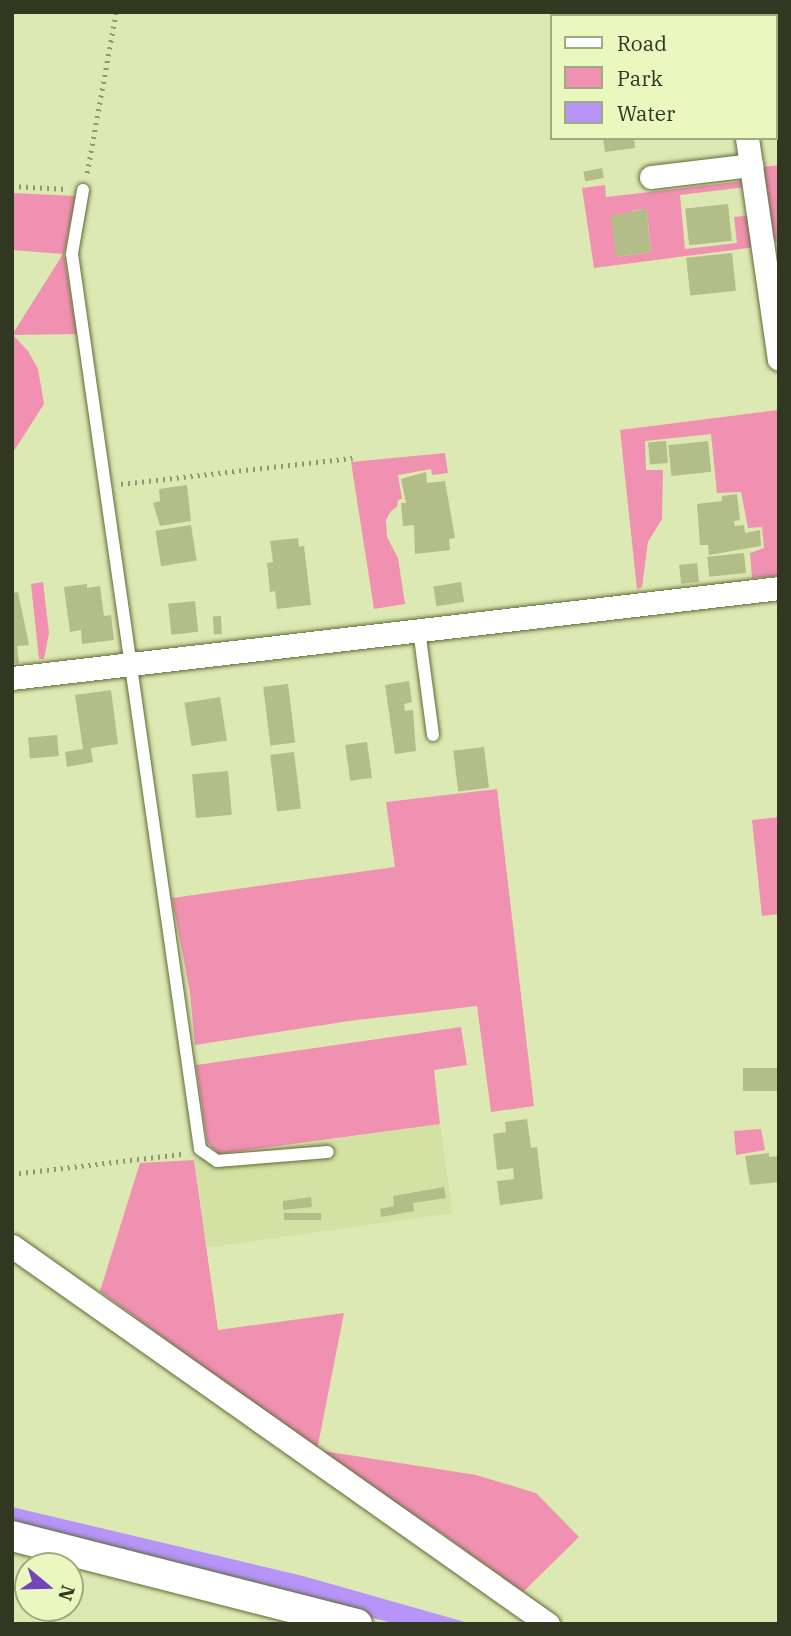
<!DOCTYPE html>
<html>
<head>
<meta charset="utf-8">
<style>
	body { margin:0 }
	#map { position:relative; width:791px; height:1636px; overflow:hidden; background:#dde9b2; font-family:"IBM Plex Serif",serif }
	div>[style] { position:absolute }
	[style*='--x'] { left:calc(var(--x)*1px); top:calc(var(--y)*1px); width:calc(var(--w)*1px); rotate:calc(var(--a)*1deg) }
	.built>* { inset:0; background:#d3e1a2; transform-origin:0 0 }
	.green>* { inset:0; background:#f091b1 }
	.water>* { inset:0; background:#b694f8 }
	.building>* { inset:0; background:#b2bd88; transform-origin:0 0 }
	.path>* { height:4.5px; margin-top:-2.25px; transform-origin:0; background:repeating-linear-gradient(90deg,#8f9870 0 2px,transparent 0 7px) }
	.roads { filter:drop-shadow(0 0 2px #606a38) drop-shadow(0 0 2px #606a38) }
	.service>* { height:12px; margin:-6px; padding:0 6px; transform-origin:6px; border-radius:6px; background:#fff }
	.minor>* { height:23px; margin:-11.5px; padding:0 11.5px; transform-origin:11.5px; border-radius:11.5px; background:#fff }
	.tertiary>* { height:30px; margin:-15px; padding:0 15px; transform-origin:15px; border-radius:15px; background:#fff }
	span { translate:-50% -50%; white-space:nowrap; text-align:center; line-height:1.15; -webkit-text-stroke:5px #eaf7bf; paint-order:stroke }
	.frame { position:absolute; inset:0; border:14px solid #323721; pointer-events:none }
	.legend { position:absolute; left:550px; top:14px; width:228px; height:126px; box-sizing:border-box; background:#eaf7bf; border:2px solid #a0aa80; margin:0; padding:9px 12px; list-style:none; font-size:21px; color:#323721 }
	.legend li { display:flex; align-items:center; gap:14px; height:35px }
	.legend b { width:35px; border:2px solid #a0aa80 }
	.north { position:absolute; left:14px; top:1552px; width:70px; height:70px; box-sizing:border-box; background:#eaf7bf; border:2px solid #a0aa80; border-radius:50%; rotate:109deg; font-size:19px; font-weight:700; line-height:28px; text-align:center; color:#323721 }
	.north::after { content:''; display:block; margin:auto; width:24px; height:32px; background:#7444bb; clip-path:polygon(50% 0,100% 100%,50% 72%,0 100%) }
</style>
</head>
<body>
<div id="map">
	<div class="built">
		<i style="left:440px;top:1124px;width:90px;height:248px;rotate:82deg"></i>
	</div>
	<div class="green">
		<i style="clip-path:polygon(779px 165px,779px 241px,772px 242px,763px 167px)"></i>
		<i style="clip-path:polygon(evenodd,745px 181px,746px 187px,680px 195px,685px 249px,737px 243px,734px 217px,752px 215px,756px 247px,594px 268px,582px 188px,605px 185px,606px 197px,745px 181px,642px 209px,647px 211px,651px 252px,617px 257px,632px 211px,642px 209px)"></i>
		<i style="clip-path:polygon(12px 193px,76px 196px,64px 254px,77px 334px,13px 335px,28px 351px,38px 369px,44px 404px,12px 454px,12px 335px,63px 254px,12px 250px)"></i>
		<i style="clip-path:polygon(777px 410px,779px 576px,752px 578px,750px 553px,764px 548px,762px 527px,748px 528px,741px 492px,717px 493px,711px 434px,645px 441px,646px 470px,663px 470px,662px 519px,648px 542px,642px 587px,637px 589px,620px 430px)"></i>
		<i style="clip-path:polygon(445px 453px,448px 473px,432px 475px,431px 469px,398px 475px,402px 499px,398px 500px,397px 507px,391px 511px,386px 520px,387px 537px,398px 558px,405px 604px,374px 609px,351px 462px)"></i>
		<i style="clip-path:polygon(43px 582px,49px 633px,44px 659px,39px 659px,31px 584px)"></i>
		<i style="clip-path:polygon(497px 789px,534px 1106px,491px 1112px,477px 1006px,349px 1021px,195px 1045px,190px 993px,172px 898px,395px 867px,386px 802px)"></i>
		<i style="clip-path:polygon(779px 817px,779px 914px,762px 916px,752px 820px)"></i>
		<i style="clip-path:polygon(461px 1027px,467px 1065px,434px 1070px,440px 1124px,219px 1154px,207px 1142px,196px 1065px)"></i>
		<i style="clip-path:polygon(761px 1129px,765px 1150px,736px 1155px,734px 1131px)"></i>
		<i style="clip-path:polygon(194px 1160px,218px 1330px,344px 1313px,317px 1450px,476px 1475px,536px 1493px,579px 1537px,523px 1592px,441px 1533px,317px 1451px,100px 1291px,140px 1163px)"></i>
	</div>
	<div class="water">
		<i style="clip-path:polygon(12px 1507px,303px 1576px,472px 1624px,397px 1624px,12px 1529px)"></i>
	</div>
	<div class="building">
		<i style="clip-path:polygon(603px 138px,634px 138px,635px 148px,605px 152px)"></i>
		<i style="left:602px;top:168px;width:10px;height:19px;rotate:79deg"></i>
		<i style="left:728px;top:204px;width:37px;height:43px;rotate:84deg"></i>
		<i style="clip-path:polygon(643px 209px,647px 211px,651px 252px,616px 257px,611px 216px)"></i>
		<i style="left:732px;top:253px;width:38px;height:46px;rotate:84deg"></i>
		<i style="left:666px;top:441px;width:22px;height:18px;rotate:85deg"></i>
		<i style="left:708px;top:441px;width:31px;height:40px;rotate:84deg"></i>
		<i style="clip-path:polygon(426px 472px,427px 483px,445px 481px,455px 538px,449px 539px,450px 550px,415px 554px,414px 525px,403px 526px,401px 503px,406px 503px,401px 479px)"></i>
		<i style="clip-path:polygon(187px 485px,191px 521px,160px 526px,153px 503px,160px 501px,159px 489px)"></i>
		<i style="clip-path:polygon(737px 494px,740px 520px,734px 521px,735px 526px,744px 525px,745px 533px,760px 530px,761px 546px,709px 555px,708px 545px,700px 545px,697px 504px,722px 501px,722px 496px)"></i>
		<i style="left:191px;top:525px;width:36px;height:36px;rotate:81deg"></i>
		<i style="clip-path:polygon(298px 538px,299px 547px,304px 546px,311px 605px,277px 609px,275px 591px,270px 592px,267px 563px,273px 562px,270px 541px)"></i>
		<i style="left:744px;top:553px;width:20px;height:37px;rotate:84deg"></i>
		<i style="left:697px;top:563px;width:19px;height:18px;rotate:84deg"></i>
		<i style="left:461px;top:582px;width:20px;height:28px;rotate:81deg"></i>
		<i style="clip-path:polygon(87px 584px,87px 588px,100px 586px,104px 616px,111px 615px,114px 640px,82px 644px,81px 630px,70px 632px,64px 587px)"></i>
		<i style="clip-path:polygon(18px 592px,29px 645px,17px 646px,19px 663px,12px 664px,12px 593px)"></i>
		<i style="left:195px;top:601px;width:31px;height:27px;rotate:84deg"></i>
		<i style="left:221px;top:616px;width:18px;height:8px;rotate:87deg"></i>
		<i style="clip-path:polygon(409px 681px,412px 702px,404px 704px,405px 711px,413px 710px,416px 751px,395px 754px,385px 685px)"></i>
		<i style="left:288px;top:684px;width:59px;height:25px;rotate:83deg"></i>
		<i style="clip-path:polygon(111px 690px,118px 744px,91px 748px,93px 762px,67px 767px,65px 752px,83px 749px,75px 695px)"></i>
		<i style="left:220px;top:697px;width:44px;height:36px;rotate:81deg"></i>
		<i style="left:57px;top:735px;width:21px;height:29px;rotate:85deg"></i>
		<i style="left:367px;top:742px;width:36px;height:22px;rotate:82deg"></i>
		<i style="left:484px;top:747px;width:41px;height:31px;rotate:83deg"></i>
		<i style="left:294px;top:752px;width:57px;height:24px;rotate:83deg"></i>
		<i style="left:228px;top:771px;width:44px;height:36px;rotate:85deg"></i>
		<i style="left:779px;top:1068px;width:23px;height:36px;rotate:90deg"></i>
		<i style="clip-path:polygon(527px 1119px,531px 1148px,537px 1147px,543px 1199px,500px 1205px,497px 1181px,514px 1179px,513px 1168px,497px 1170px,493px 1134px,506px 1132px,505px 1122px)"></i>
		<i style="clip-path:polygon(769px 1153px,769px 1157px,779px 1156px,779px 1182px,750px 1185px,745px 1156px)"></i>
		<i style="clip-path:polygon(444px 1187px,446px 1198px,413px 1203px,414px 1211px,381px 1217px,380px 1209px,394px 1206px,393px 1196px)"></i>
		<i style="clip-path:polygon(311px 1197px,312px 1207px,283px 1210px,283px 1201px)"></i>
		<i style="left:321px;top:1213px;width:7px;height:37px;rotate:90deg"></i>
	</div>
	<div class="path">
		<i style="--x:731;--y:12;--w:4;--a:90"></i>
		<i style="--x:87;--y:173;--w:164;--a:-79.8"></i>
		<i style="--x:12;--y:186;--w:55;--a:3.1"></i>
		<i style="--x:12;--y:348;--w:1;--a:-45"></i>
		<i style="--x:121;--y:484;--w:233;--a:-6.4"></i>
		<i style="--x:12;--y:1174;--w:171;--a:-6.7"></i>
	</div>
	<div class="roads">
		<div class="service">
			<i style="--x:83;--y:190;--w:65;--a:99.8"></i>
			<i style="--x:72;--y:254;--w:904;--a:81.86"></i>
			<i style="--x:200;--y:1149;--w:21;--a:35"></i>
			<i style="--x:217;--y:1161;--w:111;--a:-4.6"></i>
			<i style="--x:419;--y:630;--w:106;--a:82.4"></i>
		</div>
		<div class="minor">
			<i style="--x:747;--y:138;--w:223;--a:81.8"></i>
			<i style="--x:651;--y:177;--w:101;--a:-6.8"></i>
			<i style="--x:12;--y:678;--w:772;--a:-6.69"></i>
			<i style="--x:12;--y:1246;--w:656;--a:35.19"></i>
		</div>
		<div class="tertiary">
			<i style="--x:12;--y:1536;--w:356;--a:14.3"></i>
		</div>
	</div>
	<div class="frame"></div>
	<ul class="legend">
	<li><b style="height:9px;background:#fff"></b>Road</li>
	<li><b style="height:19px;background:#f091b1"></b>Park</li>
	<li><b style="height:19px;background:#b694f8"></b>Water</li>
	</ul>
	<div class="north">N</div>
</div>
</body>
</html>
